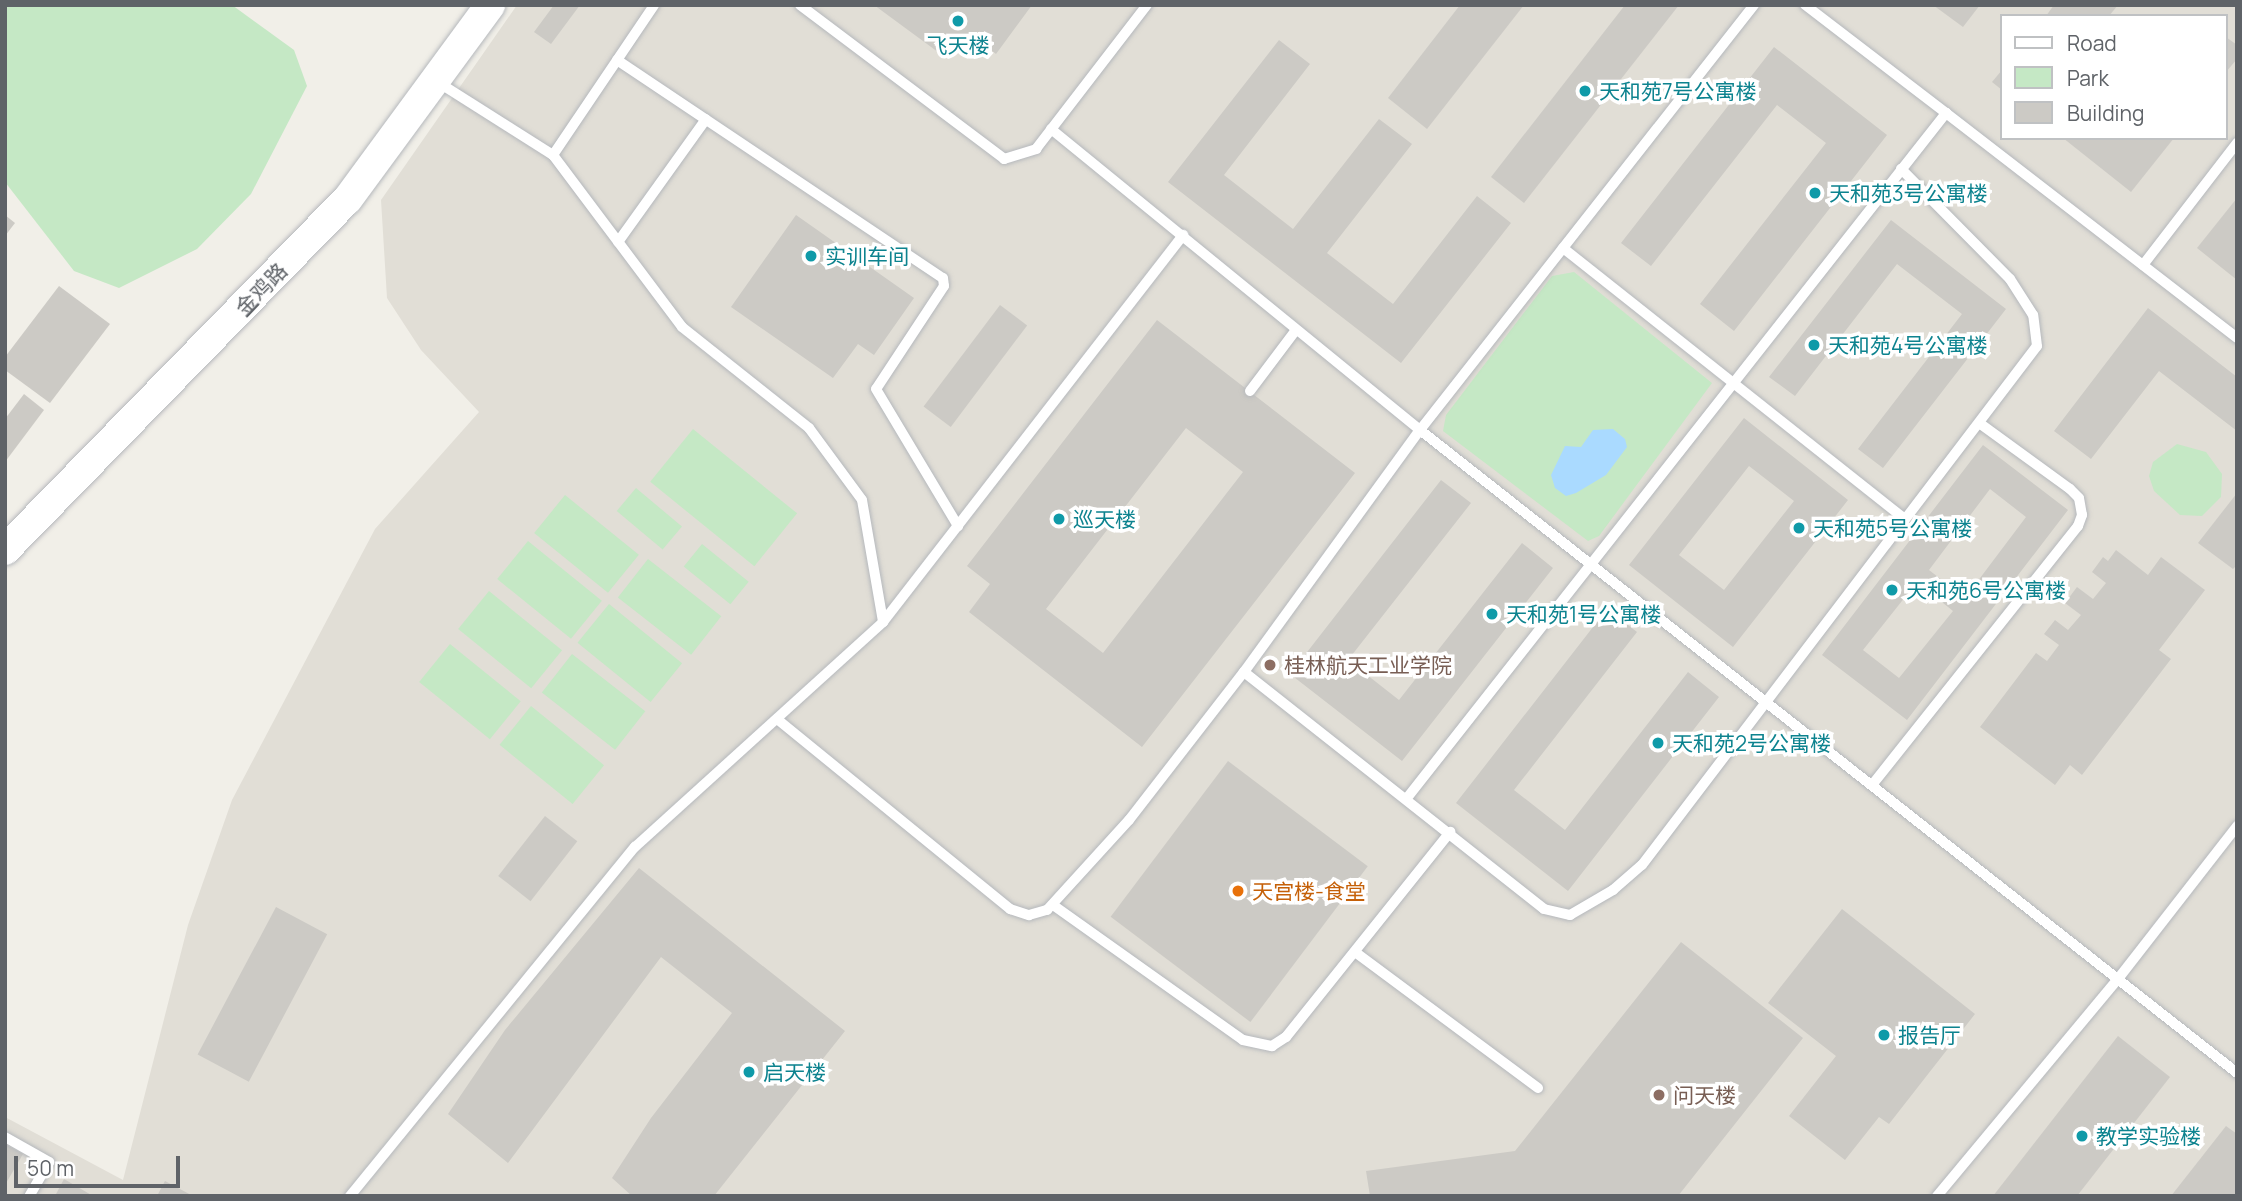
<!DOCTYPE html>
<html>
<head>
<meta charset="utf-8">
<style>
	body { margin:0 }
	#map { position:relative; width:2242px; height:1201px; overflow:hidden; background:#f1efe8; font-family:Manrope,"Noto Sans SC",sans-serif }
	div>[style] { position:absolute }
	[style*='--x'] { left:calc(var(--x)*1px); top:calc(var(--y)*1px); width:calc(var(--w)*1px); rotate:calc(var(--a)*1deg) }
	.education>* { inset:0; background:#e1ded6 }
	.green>* { inset:0; background:#c5e8c5; transform-origin:0 0 }
	.water>* { inset:0; background:#aadaff }
	.building>* { inset:0; background:#cccac5; transform-origin:0 0 }
	.roads { filter:drop-shadow(0 0 2px #b5b8bc) drop-shadow(0 0 2px #b5b8bc) }
	.lane>* { height:10px; margin:-5px; padding:0 5px; transform-origin:5px; border-radius:5px; background:#fff }
	.secondary>* { height:30px; margin:-15px; padding:0 15px; transform-origin:15px; border-radius:15px; background:#fff }
	.dots>* { width:19px; height:19px; translate:-50% -50%; box-sizing:border-box; border:4px solid #fff; border-radius:50% }
	span { translate:-50% -50%; white-space:nowrap; text-align:center; line-height:1.15; -webkit-text-stroke:7px #fff; paint-order:stroke }
	.culture-label { font-size:21px; color:#0d838f }
	.left { translate:0 -50%; text-align:left }
	.street-label { font-size:21px; color:#5f6368 }
	.education-label { font-size:21px; color:#785e54 }
	.food-label { font-size:21px; color:#c56008 }
	.frame { position:absolute; inset:0; border:7px solid #5f6368; pointer-events:none }
	.legend { position:absolute; left:2000px; top:14px; width:228px; height:126px; box-sizing:border-box; background:#fff; border:2px solid #bfc1c3; margin:0; padding:9px 12px; list-style:none; font-size:21px; color:#5f6368 }
	.legend li { display:flex; align-items:center; gap:14px; height:35px }
	.legend b { width:35px; border:2px solid #bfc1c3 }
	.scale { position:absolute; left:14px; top:1156px; width:166px; height:32px; box-sizing:border-box; border:4px solid #5f6368; border-top:0; padding-left:9px; font-size:21px; line-height:24px; white-space:nowrap; color:#5f6368; -webkit-text-stroke:5px #fff; paint-order:stroke }
</style>
</head>
<body>
<div id="map">
	<div class="education">
		<i style="clip-path:polygon(evenodd,517px 5px,2237px 5px,2237px 1196px,5px 1196px,5px 1117px,123px 1180px,188px 925px,232px 800px,375px 529px,479px 412px,421px 350px,387px 298px,381px 200px,517px 5px,2002px 16px,2226px 16px,2226px 138px,2002px 138px,2002px 16px)"></i>
	</div>
	<div class="green">
		<i style="clip-path:polygon(5px 5px,232px 5px,294px 50px,307px 86px,251px 194px,197px 249px,119px 288px,74px 271px,5px 182px)"></i>
		<i style="clip-path:polygon(1574px 272px,1712px 383px,1599px 536px,1588px 541px,1443px 431px,1446px 415px,1552px 276px)"></i>
		<i style="left:693px;top:429px;width:134px;height:68px;rotate:39deg"></i>
		<i style="clip-path:polygon(2177px 444px,2206px 452px,2222px 474px,2221px 497px,2202px 516px,2180px 515px,2154px 491px,2149px 476px,2153px 462px)"></i>
		<i style="left:636px;top:488px;width:60px;height:30px;rotate:40deg"></i>
		<i style="left:565px;top:495px;width:95px;height:49px;rotate:39deg"></i>
		<i style="left:528px;top:541px;width:95px;height:49px;rotate:39deg"></i>
		<i style="left:702px;top:544px;width:60px;height:29px;rotate:39deg"></i>
		<i style="left:648px;top:559px;width:93px;height:49px;rotate:38deg"></i>
		<i style="left:489px;top:591px;width:94px;height:49px;rotate:39deg"></i>
		<i style="left:609px;top:604px;width:94px;height:50px;rotate:39deg"></i>
		<i style="left:450px;top:644px;width:91px;height:49px;rotate:39deg"></i>
		<i style="left:572px;top:654px;width:93px;height:49px;rotate:38deg"></i>
		<i style="left:531px;top:706px;width:94px;height:50px;rotate:39deg"></i>
	</div>
	<div class="water">
		<i style="clip-path:polygon(1613px 429px,1625px 439px,1627px 447px,1606px 475px,1576px 493px,1566px 496px,1555px 488px,1551px 475px,1565px 446px,1581px 447px,1593px 430px)"></i>
	</div>
	<div class="building">
		<i style="clip-path:polygon(554px 5px,580px 5px,551px 44px,534px 32px)"></i>
		<i style="clip-path:polygon(874px 5px,1032px 5px,996px 54px,976px 38px,970px 46px,961px 36px,942px 55px)"></i>
		<i style="clip-path:polygon(1460px 5px,1524px 5px,1427px 129px,1388px 98px)"></i>
		<i style="clip-path:polygon(1625px 5px,1679px 5px,1524px 203px,1491px 177px)"></i>
		<i style="clip-path:polygon(1933px 5px,1980px 5px,1963px 27px)"></i>
		<i style="clip-path:polygon(2054px 5px,2118px 5px,2109px 16px,2046px 16px)"></i>
		<i style="clip-path:polygon(2226px 37px,2237px 45px,2237px 59px,2226px 72px)"></i>
		<i style="clip-path:polygon(1279px 40px,1310px 64px,1224px 175px,1293px 229px,1379px 119px,1412px 144px,1327px 253px,1393px 304px,1477px 196px,1511px 223px,1401px 363px,1168px 182px)"></i>
		<i style="clip-path:polygon(1774px 47px,1887px 135px,1734px 331px,1700px 304px,1826px 143px,1777px 105px,1651px 266px,1621px 243px)"></i>
		<i style="clip-path:polygon(2002px 70px,2002px 90px,1992px 82px)"></i>
		<i style="clip-path:polygon(2063px 138px,2174px 138px,2131px 192px)"></i>
		<i style="clip-path:polygon(2237px 198px,2237px 280px,2197px 248px)"></i>
		<i style="clip-path:polygon(5px 215px,15px 223px,5px 236px)"></i>
		<i style="clip-path:polygon(796px 215px,914px 298px,874px 355px,858px 344px,833px 378px,731px 307px)"></i>
		<i style="clip-path:polygon(1891px 220px,2006px 309px,1883px 468px,1858px 449px,1962px 314px,1897px 264px,1795px 396px,1769px 377px)"></i>
		<i style="clip-path:polygon(59px 286px,110px 324px,50px 403px,5px 370px,5px 357px)"></i>
		<i style="left:1000px;top:305px;width:34px;height:127px;rotate:37deg"></i>
		<i style="clip-path:polygon(2148px 308px,2237px 377px,2237px 431px,2159px 371px,2091px 459px,2054px 431px)"></i>
		<i style="clip-path:polygon(evenodd,1157px 320px,1355px 473px,1142px 747px,969px 612px,990px 584px,967px 566px,1157px 320px,1186px 428px,1243px 472px,1103px 653px,1046px 609px,1186px 428px)"></i>
		<i style="clip-path:polygon(24px 394px,44px 410px,5px 462px,5px 419px)"></i>
		<i style="clip-path:polygon(evenodd,1744px 418px,1848px 500px,1733px 647px,1629px 565px,1744px 418px,1749px 466px,1794px 501px,1724px 590px,1679px 555px,1749px 466px)"></i>
		<i style="clip-path:polygon(evenodd,1983px 445px,2068px 510px,1907px 720px,1822px 655px,1983px 445px,1990px 489px,2026px 517px,1965px 598px,1929px 570px,1990px 489px,1983px 445px,1917px 582px,1953px 611px,1899px 678px,1863px 650px,1917px 582px)"></i>
		<i style="clip-path:polygon(1441px 480px,1471px 503px,1348px 660px,1399px 700px,1522px 543px,1553px 568px,1402px 761px,1290px 674px)"></i>
		<i style="clip-path:polygon(2237px 493px,2237px 565px,2233px 569px,2198px 543px)"></i>
		<i style="clip-path:polygon(2116px 550px,2148px 575px,2161px 557px,2205px 590px,2159px 650px,2171px 659px,2082px 775px,2070px 765px,2055px 785px,1980px 727px,2036px 653px,2047px 661px,2059px 645px,2044px 634px,2055px 620px,2068px 630px,2081px 615px,2065px 603px,2077px 587px,2093px 599px,2106px 583px,2092px 572px,2103px 557px,2108px 561px)"></i>
		<i style="clip-path:polygon(1607px 609px,1637px 632px,1514px 790px,1565px 830px,1688px 672px,1719px 697px,1568px 891px,1456px 803px)"></i>
		<i style="left:1228px;top:761px;width:175px;height:195px;rotate:37deg"></i>
		<i style="left:545px;top:816px;width:41px;height:76px;rotate:38deg"></i>
		<i style="clip-path:polygon(639px 868px,845px 1031px,714px 1196px,632px 1196px,612px 1178px,651px 1118px,732px 1013px,661px 957px,508px 1163px,448px 1114px,505px 1030px)"></i>
		<i style="left:276px;top:907px;width:58px;height:167px;rotate:28deg"></i>
		<i style="clip-path:polygon(1842px 909px,1975px 1014px,1889px 1124px,1879px 1117px,1845px 1160px,1789px 1116px,1836px 1056px,1768px 1003px)"></i>
		<i style="clip-path:polygon(1681px 942px,1803px 1038px,1678px 1196px,1370px 1196px,1366px 1171px,1515px 1151px)"></i>
		<i style="clip-path:polygon(2118px 1036px,2170px 1077px,2077px 1196px,1993px 1196px)"></i>
		<i style="clip-path:polygon(2226px 1126px,2237px 1134px,2237px 1196px,2171px 1196px)"></i>
		<i style="clip-path:polygon(5px 1144px,23px 1154px,5px 1185px)"></i>
		<i style="clip-path:polygon(64px 1179px,93px 1196px,55px 1196px)"></i>
		<i style="clip-path:polygon(165px 1181px,193px 1196px,157px 1196px)"></i>
	</div>
	<div class="roads">
		<div class="lane">
			<i style="--x:800;--y:5;--w:256;--a:37"></i>
			<i style="--x:1004;--y:159;--w:34;--a:-17"></i>
			<i style="--x:1036;--y:149;--w:182;--a:-52.4"></i>
			<i style="--x:617;--y:60;--w:392;--a:33.8"></i>
			<i style="--x:943;--y:278;--w:8;--a:83"></i>
			<i style="--x:944;--y:286;--w:123;--a:123.4"></i>
			<i style="--x:876;--y:389;--w:160;--a:59.1"></i>
			<i style="--x:436;--y:81;--w:138;--a:32.3"></i>
			<i style="--x:553;--y:155;--w:215;--a:53.1"></i>
			<i style="--x:682;--y:327;--w:162;--a:38.5"></i>
			<i style="--x:809;--y:428;--w:89;--a:53.6"></i>
			<i style="--x:862;--y:500;--w:124;--a:80.2"></i>
			<i style="--x:1946;--y:113;--w:368;--a:37.7"></i>
			<i style="--x:1051;--y:129;--w:476;--a:39.2"></i>
			<i style="--x:1420;--y:430;--w:1040;--a:38.2"></i>
			<i style="--x:553;--y:155;--w:181;--a:-56"></i>
			<i style="--x:618;--y:242;--w:151;--a:-54.4"></i>
			<i style="--x:1563;--y:248;--w:435;--a:38.4"></i>
			<i style="--x:2143;--y:265;--w:154;--a:-52.4"></i>
			<i style="--x:1250;--y:391;--w:76;--a:-53"></i>
			<i style="--x:1244;--y:672;--w:382;--a:38.3"></i>
			<i style="--x:1544;--y:909;--w:27;--a:13"></i>
			<i style="--x:1570;--y:915;--w:50;--a:-30.2"></i>
			<i style="--x:1613;--y:890;--w:38;--a:-41"></i>
			<i style="--x:1642;--y:865;--w:652;--a:-52.73"></i>
			<i style="--x:2037;--y:346;--w:31;--a:-97"></i>
			<i style="--x:2033;--y:315;--w:43;--a:-122.6"></i>
			<i style="--x:2010;--y:279;--w:155;--a:-134.7"></i>
			<i style="--x:777;--y:719;--w:301;--a:39.2"></i>
			<i style="--x:1010;--y:909;--w:20;--a:18"></i>
			<i style="--x:1029;--y:915;--w:19;--a:-16"></i>
			<i style="--x:1047;--y:910;--w:122;--a:-47.7"></i>
			<i style="--x:1129;--y:820;--w:187;--a:-52.2"></i>
			<i style="--x:1244;--y:672;--w:299;--a:-54"></i>
			<i style="--x:1420;--y:430;--w:541;--a:-51.84"></i>
			<i style="--x:1872;--y:785;--w:331;--a:-51.5"></i>
			<i style="--x:2078;--y:526;--w:12;--a:-70"></i>
			<i style="--x:2082;--y:515;--w:17;--a:-100"></i>
			<i style="--x:2079;--y:498;--w:13;--a:-135"></i>
			<i style="--x:2070;--y:489;--w:112;--a:-144"></i>
			<i style="--x:1407;--y:798;--w:872;--a:-51.8"></i>
			<i style="--x:1946;--y:113;--w:178;--a:-142.5"></i>
			<i style="--x:1053;--y:905;--w:233;--a:35.4"></i>
			<i style="--x:1243;--y:1040;--w:30;--a:12"></i>
			<i style="--x:1272;--y:1046;--w:17;--a:-33"></i>
			<i style="--x:1286;--y:1037;--w:263;--a:-51.3"></i>
			<i style="--x:1355;--y:952;--w:228;--a:36.6"></i>
			<i style="--x:5;--y:1137;--w:51;--a:29.6"></i>
			<i style="--x:49;--y:1162;--w:39;--a:120"></i>
			<i style="--x:350;--y:1196;--w:451;--a:-50.8"></i>
			<i style="--x:635;--y:847;--w:335;--a:-42.2"></i>
			<i style="--x:883;--y:622;--w:490;--a:-52.2"></i>
			<i style="--x:1937;--y:1196;--w:283;--a:-50.2"></i>
			<i style="--x:2118;--y:979;--w:194;--a:-52.1"></i>
		</div>
		<div class="secondary">
			<i style="--x:5;--y:550;--w:489;--a:-45.7"></i>
			<i style="--x:347;--y:200;--w:242;--a:-53.7"></i>
		</div>
	</div>
	<div class="dots">
		<i style="left:958px;top:21px;background:#0f9aa8"></i>
		<i style="left:1585px;top:91px;background:#0f9aa8"></i>
		<i style="left:1815px;top:193px;background:#0f9aa8"></i>
		<i style="left:811px;top:256px;background:#0f9aa8"></i>
		<i style="left:1814px;top:345px;background:#0f9aa8"></i>
		<i style="left:1059px;top:519px;background:#0f9aa8"></i>
		<i style="left:1799px;top:528px;background:#0f9aa8"></i>
		<i style="left:1892px;top:590px;background:#0f9aa8"></i>
		<i style="left:1492px;top:614px;background:#0f9aa8"></i>
		<i style="left:1270px;top:665px;background:#8d6e63"></i>
		<i style="left:1658px;top:743px;background:#0f9aa8"></i>
		<i style="left:1238px;top:891px;background:#e8710a"></i>
		<i style="left:1884px;top:1035px;background:#0f9aa8"></i>
		<i style="left:749px;top:1072px;background:#0f9aa8"></i>
		<i style="left:1659px;top:1095px;background:#8d6e63"></i>
		<i style="left:2082px;top:1136px;background:#0f9aa8"></i>
	</div>
	<div class="culture-label">
		<span style="left:958px;top:45px">飞天楼</span>
		<span class="left" style="left:1599px;top:91px">天和苑7号公寓楼</span>
		<span class="left" style="left:1829px;top:193px">天和苑3号公寓楼</span>
		<span class="left" style="left:825px;top:256px">实训车间</span>
		<span class="left" style="left:1828px;top:345px">天和苑4号公寓楼</span>
		<span class="left" style="left:1073px;top:519px">巡天楼</span>
		<span class="left" style="left:1813px;top:528px">天和苑5号公寓楼</span>
		<span class="left" style="left:1906px;top:590px">天和苑6号公寓楼</span>
		<span class="left" style="left:1506px;top:614px">天和苑1号公寓楼</span>
		<span class="left" style="left:1672px;top:743px">天和苑2号公寓楼</span>
		<span class="left" style="left:1898px;top:1035px">报告厅</span>
		<span class="left" style="left:763px;top:1072px">启天楼</span>
		<span class="left" style="left:2096px;top:1136px">教学实验楼</span>
	</div>
	<div class="street-label">
		<span style="left:261px;top:289px;rotate:-46deg">金鸡路</span>
	</div>
	<div class="education-label">
		<span class="left" style="left:1284px;top:665px">桂林航天工业学院</span>
		<span class="left" style="left:1673px;top:1095px">问天楼</span>
	</div>
	<div class="food-label">
		<span class="left" style="left:1252px;top:891px">天宫楼-食堂</span>
	</div>
	<div class="frame"></div>
	<ul class="legend">
	<li><b style="height:9px;background:#fff"></b>Road</li>
	<li><b style="height:19px;background:#c5e8c5"></b>Park</li>
	<li><b style="height:19px;background:#cccac5"></b>Building</li>
	</ul>
	<div class="scale">50 m</div>
</div>
</body>
</html>
